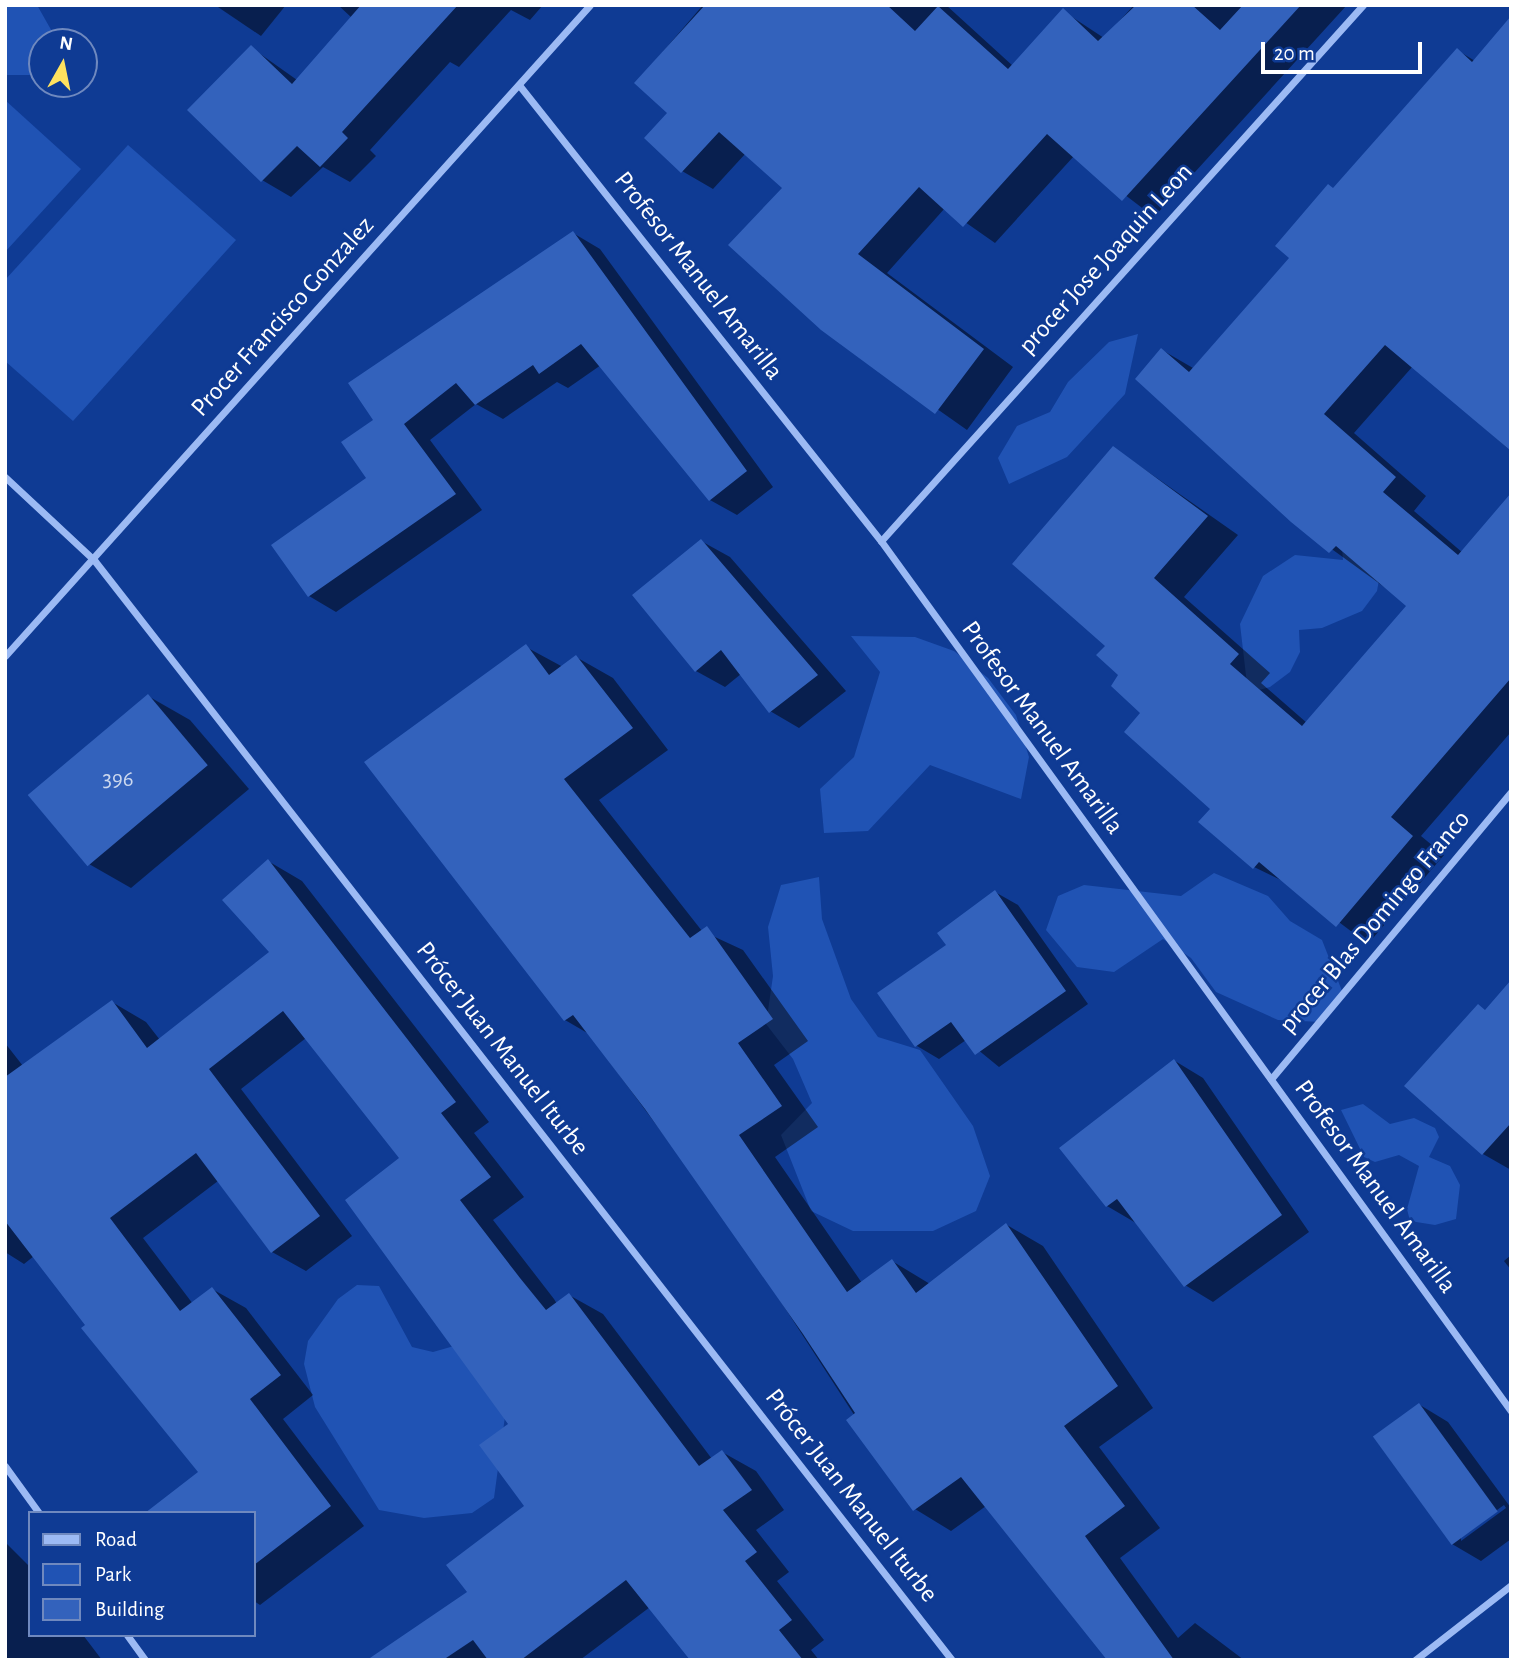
<!DOCTYPE html>
<html>
<head>
<meta charset="utf-8">
<style>
	body { margin:0 }
	#map { position:relative; width:1516px; height:1665px; overflow:hidden; background:#0f3b94; font-family:"Alegreya Sans",sans-serif }
	div>[style] { position:absolute }
	[style*='--x'] { left:calc(var(--x)*1px); top:calc(var(--y)*1px); width:calc(var(--w)*1px); rotate:calc(var(--a)*1deg) }
	.green>* { inset:0; background:#2053b4 }
	.shadow>* { inset:0; background:#0007 }
	.building>* { inset:0; background:#3362bc; transform-origin:0 0 }
	.minor>* { height:7px; margin:-3.5px; padding:0 3.5px; transform-origin:3.5px; border-radius:3.5px; background:#9cbaf4 }
	span { translate:-50% -50%; white-space:nowrap; text-align:center; line-height:1.15; -webkit-text-stroke:5px #0f3b94; paint-order:stroke }
	.number-label { font-size:23px; color:#ccd8ee }
	.number-label span { -webkit-text-stroke-width:0 }
	.street-label { font-size:26px; color:#fff }
	.frame { position:absolute; inset:0; border:7px solid #fff; pointer-events:none }
	.legend { position:absolute; left:28px; top:1511px; width:228px; height:126px; box-sizing:border-box; background:#0f3b94; border:2px solid #6f89bf; margin:0; padding:9px 12px; list-style:none; font-size:21px; color:#fff }
	.legend li { display:flex; align-items:center; gap:14px; height:35px }
	.legend b { width:35px; border:2px solid #6f89bf }
	.north { position:absolute; left:28px; top:28px; width:70px; height:70px; box-sizing:border-box; background:#0f3b94; border:2px solid #6f89bf; border-radius:50%; rotate:9deg; font-size:19px; font-weight:700; line-height:28px; text-align:center; color:#fff }
	.north::after { content:''; display:block; margin:auto; width:24px; height:32px; background:#ffe25f; clip-path:polygon(50% 0,100% 100%,50% 72%,0 100%) }
	.scale { position:absolute; left:1261px; top:42px; width:161px; height:32px; box-sizing:border-box; border:4px solid #fff; border-top:0; padding-left:9px; font-size:21px; line-height:24px; white-space:nowrap; color:#fff; -webkit-text-stroke:5px #0f3b94; paint-order:stroke }
</style>
</head>
<body>
<div id="map">
	<div class="green">
		<i style="clip-path:polygon(5px 5px,37px 5px,58px 42px,42px 42px,39px 75px,5px 75px)"></i>
		<i style="clip-path:polygon(5px 100px,81px 169px,5px 252px)"></i>
		<i style="clip-path:polygon(128px 145px,236px 240px,73px 421px,5px 361px,5px 280px)"></i>
		<i style="clip-path:polygon(1138px 334px,1125px 394px,1067px 457px,1009px 484px,998px 458px,1017px 426px,1050px 412px,1068px 382px,1109px 342px)"></i>
		<i style="clip-path:polygon(1341px 538px,1385px 546px,1377px 591px,1362px 611px,1322px 628px,1299px 630px,1300px 652px,1290px 672px,1270px 687px,1248px 693px,1240px 624px,1263px 576px,1295px 555px,1343px 560px)"></i>
		<i style="clip-path:polygon(851px 636px,915px 637px,954px 651px,988px 678px,1016px 715px,1029px 757px,1021px 799px,930px 765px,868px 831px,824px 833px,820px 789px,854px 757px,880px 672px)"></i>
		<i style="clip-path:polygon(1214px 873px,1268px 896px,1290px 921px,1322px 940px,1344px 996px,1322px 1022px,1278px 1020px,1216px 992px,1191px 958px,1163px 939px,1114px 972px,1077px 967px,1046px 930px,1058px 896px,1084px 885px,1181px 896px)"></i>
		<i style="clip-path:polygon(819px 877px,822px 919px,851px 999px,878px 1037px,920px 1050px,973px 1126px,990px 1176px,976px 1211px,933px 1231px,853px 1231px,811px 1211px,781px 1135px,812px 1103px,793px 1059px,766px 1024px,773px 976px,768px 927px,781px 885px)"></i>
		<i style="clip-path:polygon(1363px 1104px,1390px 1124px,1414px 1118px,1435px 1128px,1439px 1137px,1429px 1157px,1450px 1166px,1460px 1185px,1456px 1219px,1435px 1225px,1410px 1221px,1407px 1209px,1419px 1166px,1399px 1155px,1375px 1162px,1364px 1157px,1341px 1110px)"></i>
		<i style="clip-path:polygon(357px 1285px,379px 1286px,412px 1347px,433px 1352px,454px 1346px,506px 1409px,494px 1498px,472px 1513px,424px 1518px,379px 1510px,315px 1407px,304px 1364px,308px 1341px,338px 1299px)"></i>
	</div>
	<div class="shadow">
		<i style="clip-path:polygon(215px 5px,286px 5px,261px 36px)"></i>
		<i style="clip-path:polygon(338px 5px,543px 5px,530px 20px,511px 10px,459px 67px,450px 62px,370px 150px,376px 156px,350px 182px,323px 167px,291px 197px,262px 180px,252px 48px,297px 80px,352px 18px)"></i>
		<i style="clip-path:polygon(703px 5px,946px 5px,1013px 66px,1063px 11px,1104px 38px,1134px 5px,1347px 5px,1154px 217px,1074px 156px,995px 243px,945px 208px,887px 273px,1013px 367px,967px 430px,822px 328px,785px 188px,746px 153px,713px 189px,682px 171px,670px 113px,636px 83px)"></i>
		<i style="clip-path:polygon(1511px 19px,1511px 451px,1413px 366px,1354px 433px,1426px 496px,1414px 511px,1463px 553px,1511px 496px,1511px 732px,1421px 836px,1444px 855px,1368px 944px,1287px 883px,1254px 867px,1120px 675px,1107px 646px,1114px 448px,1238px 535px,1184px 597px,1270px 673px,1261px 683px,1307px 723px,1409px 605px,1293px 521px,1162px 350px,1193px 368px,1292px 258px,1334px 189px,1457px 50px,1475px 61px)"></i>
		<i style="clip-path:polygon(573px 233px,600px 249px,773px 487px,737px 515px,710px 500px,601px 365px,568px 388px,557px 382px,503px 419px,476px 404px,430px 440px,482px 510px,336px 612px,309px 596px,369px 479px,375px 420px)"></i>
		<i style="clip-path:polygon(701px 541px,730px 557px,846px 691px,799px 728px,770px 711px,741px 674px,725px 687px,696px 671px)"></i>
		<i style="clip-path:polygon(526px 647px,563px 667px,576px 657px,613px 678px,668px 750px,599px 800px,702px 931px,743px 950px,808px 1041px,774px 1065px,818px 1127px,775px 1157px,862px 1283px,892px 1261px,930px 1284px,1007px 1225px,1043px 1246px,1153px 1408px,1099px 1447px,1160px 1528px,1120px 1558px,1178px 1638px,1195px 1623px,1244px 1660px,1108px 1660px,986px 1506px,951px 1531px,915px 1509px,737px 1234px,589px 1034px,565px 1020px)"></i>
		<i style="clip-path:polygon(148px 696px,190px 720px,249px 789px,131px 888px,89px 864px)"></i>
		<i style="clip-path:polygon(268px 861px,302px 881px,489px 1122px,474px 1133px,524px 1197px,493px 1220px,554px 1299px,557px 1304px,569px 1295px,603px 1314px,712px 1459px,722px 1452px,756px 1471px,784px 1510px,756px 1530px,789px 1572px,777px 1581px,824px 1640px,811px 1650px,819px 1660px,693px 1660px,650px 1607px,580px 1660px,372px 1660px,470px 1592px,526px 1507px,510px 1424px,401px 1159px,306px 1038px,241px 1089px,352px 1236px,306px 1271px,272px 1252px,218px 1181px,143px 1238px,193px 1304px,212px 1289px,246px 1308px,313px 1395px,283px 1419px,364px 1526px,260px 1605px,254px 1601px,254px 1513px,201px 1472px,34px 1256px,24px 1264px,5px 1252px,5px 1043px,23px 1066px,112px 1002px,146px 1022px,160px 1040px,272px 953px)"></i>
		<i style="clip-path:polygon(995px 892px,1018px 905px,1088px 1004px,999px 1067px,966px 1040px,939px 1059px,917px 1046px,880px 994px,948px 946px)"></i>
		<i style="clip-path:polygon(1511px 981px,1511px 1170px,1483px 1154px,1478px 1006px,1486px 1011px)"></i>
		<i style="clip-path:polygon(1175px 1061px,1203px 1078px,1309px 1232px,1213px 1302px,1185px 1285px,1136px 1223px,1107px 1206px)"></i>
		<i style="clip-path:polygon(1511px 1255px,1511px 1270px,1504px 1261px)"></i>
		<i style="clip-path:polygon(evenodd,1420px 1405px,1448px 1422px,1511px 1508px,1511px 1539px,1481px 1561px,1452px 1544px,1375px 1438px,1420px 1405px,1504px 1505px,1506px 1508px,1461px 1541px,1461px 1536px,1504px 1505px)"></i>
		<i style="clip-path:polygon(5px 1542px,30px 1567px,30px 1635px,83px 1635px,102px 1660px,5px 1660px)"></i>
	</div>
	<div class="building">
		<i style="clip-path:polygon(361px 5px,458px 5px,342px 132px,348px 138px,320px 167px,297px 146px,261px 182px,187px 110px,251px 45px,292px 84px)"></i>
		<i style="clip-path:polygon(705px 5px,887px 5px,915px 31px,938px 6px,1008px 69px,1063px 8px,1098px 41px,1136px 5px,1192px 5px,1220px 30px,1243px 5px,1301px 5px,1122px 201px,1047px 134px,963px 227px,919px 187px,858px 254px,984px 349px,935px 414px,821px 330px,728px 245px,782px 188px,719px 132px,681px 173px,644px 138px,667px 113px,634px 83px)"></i>
		<i style="clip-path:polygon(1511px 16px,1511px 451px,1385px 345px,1324px 414px,1396px 477px,1383px 492px,1458px 555px,1511px 493px,1511px 678px,1391px 817px,1413px 836px,1336px 927px,1259px 862px,1253px 869px,1198px 822px,1210px 809px,1124px 732px,1140px 713px,1111px 686px,1118px 675px,1096px 655px,1105px 646px,1012px 564px,1113px 446px,1208px 516px,1154px 578px,1239px 654px,1230px 664px,1302px 726px,1406px 606px,1336px 546px,1329px 553px,1291px 522px,1135px 379px,1161px 348px,1189px 372px,1289px 258px,1275px 246px,1328px 184px,1333px 188px,1457px 48px,1472px 62px)"></i>
		<i style="clip-path:polygon(573px 231px,747px 471px,709px 501px,581px 344px,539px 374px,533px 365px,475px 405px,456px 383px,404px 424px,456px 494px,308px 597px,271px 545px,366px 478px,341px 442px,373px 420px,348px 383px)"></i>
		<i style="clip-path:polygon(701px 539px,818px 675px,769px 713px,721px 650px,695px 672px,632px 595px)"></i>
		<i style="clip-path:polygon(526px 644px,549px 675px,576px 655px,633px 728px,564px 779px,690px 938px,707px 926px,773px 1019px,738px 1043px,782px 1106px,739px 1135px,847px 1292px,892px 1259px,916px 1293px,1006px 1223px,1118px 1386px,1064px 1426px,1125px 1506px,1085px 1536px,1174px 1660px,1107px 1660px,961px 1477px,913px 1511px,846px 1420px,855px 1413px,803px 1334px,645px 1109px,573px 1015px,564px 1021px,364px 762px)"></i>
		<i style="left:148px;top:694px;width:93px;height:157px;rotate:50deg"></i>
		<i style="clip-path:polygon(268px 859px,456px 1102px,441px 1113px,491px 1177px,460px 1200px,520px 1278px,546px 1310px,569px 1293px,699px 1466px,722px 1450px,752px 1490px,723px 1510px,757px 1552px,745px 1561px,792px 1620px,779px 1630px,803px 1660px,690px 1660px,626px 1580px,521px 1660px,488px 1660px,473px 1640px,443px 1660px,367px 1660px,467px 1592px,446px 1565px,524px 1506px,479px 1445px,508px 1424px,345px 1200px,399px 1158px,283px 1011px,209px 1069px,320px 1216px,271px 1253px,196px 1153px,110px 1218px,180px 1311px,212px 1287px,281px 1375px,250px 1399px,331px 1506px,254px 1565px,254px 1513px,145px 1513px,198px 1472px,81px 1328px,85px 1325px,5px 1221px,5px 1077px,112px 1000px,147px 1048px,269px 952px,222px 900px)"></i>
		<i style="clip-path:polygon(995px 890px,1066px 991px,975px 1055px,951px 1022px,915px 1047px,877px 993px,946px 945px,937px 933px)"></i>
		<i style="clip-path:polygon(1511px 980px,1511px 1123px,1482px 1155px,1404px 1086px,1478px 1004px,1485px 1010px)"></i>
		<i style="clip-path:polygon(1174px 1059px,1282px 1215px,1184px 1287px,1117px 1199px,1106px 1207px,1059px 1148px)"></i>
		<i style="left:1419px;top:1403px;width:134px;height:57px;rotate:54deg"></i>
	</div>
	<div class="minor">
		<i style="--x:519;--y:85;--w:582;--a:51.56"></i>
		<i style="--x:881;--y:541;--w:1074;--a:54.09"></i>
		<i style="--x:5;--y:477;--w:122;--a:43"></i>
		<i style="--x:94;--y:560;--w:1395;--a:52.05"></i>
		<i style="--x:881;--y:541;--w:721;--a:-48.04"></i>
		<i style="--x:5;--y:656;--w:875;--a:-48.06"></i>
		<i style="--x:1271;--y:1079;--w:374;--a:-50.1"></i>
		<i style="--x:5;--y:1466;--w:58;--a:54.1"></i>
		<i style="--x:127;--y:1635;--w:31;--a:54"></i>
		<i style="--x:1415;--y:1660;--w:122;--a:-38"></i>
	</div>
	<div class="number-label">
		<span style="left:118px;top:780px">396</span>
	</div>
	<div class="street-label">
		<span style="left:1106px;top:259px;rotate:-48deg">procer Jose Joaquin Leon</span>
		<span style="left:698px;top:276px;rotate:52deg">Profesor Manuel Amarilla</span>
		<span style="left:283px;top:317px;rotate:-48deg">Procer Francisco Gonzalez</span>
		<span style="left:1042px;top:728px;rotate:54deg">Profesor Manuel Amarilla</span>
		<span style="left:1375px;top:922px;rotate:-50deg">procer Blas Domingo Franco</span>
		<span style="left:502px;top:1049px;rotate:52deg">Prócer Juan Manuel Iturbe</span>
		<span style="left:1375px;top:1187px;rotate:54deg">Profesor Manuel Amarilla</span>
		<span style="left:851px;top:1496px;rotate:52deg">Prócer Juan Manuel Iturbe</span>
	</div>
	<div class="frame"></div>
	<ul class="legend">
	<li><b style="height:9px;background:#9cbaf4"></b>Road</li>
	<li><b style="height:19px;background:#2053b4"></b>Park</li>
	<li><b style="height:19px;background:#3362bc"></b>Building</li>
	</ul>
	<div class="north">N</div>
	<div class="scale">20 m</div>
</div>
</body>
</html>
